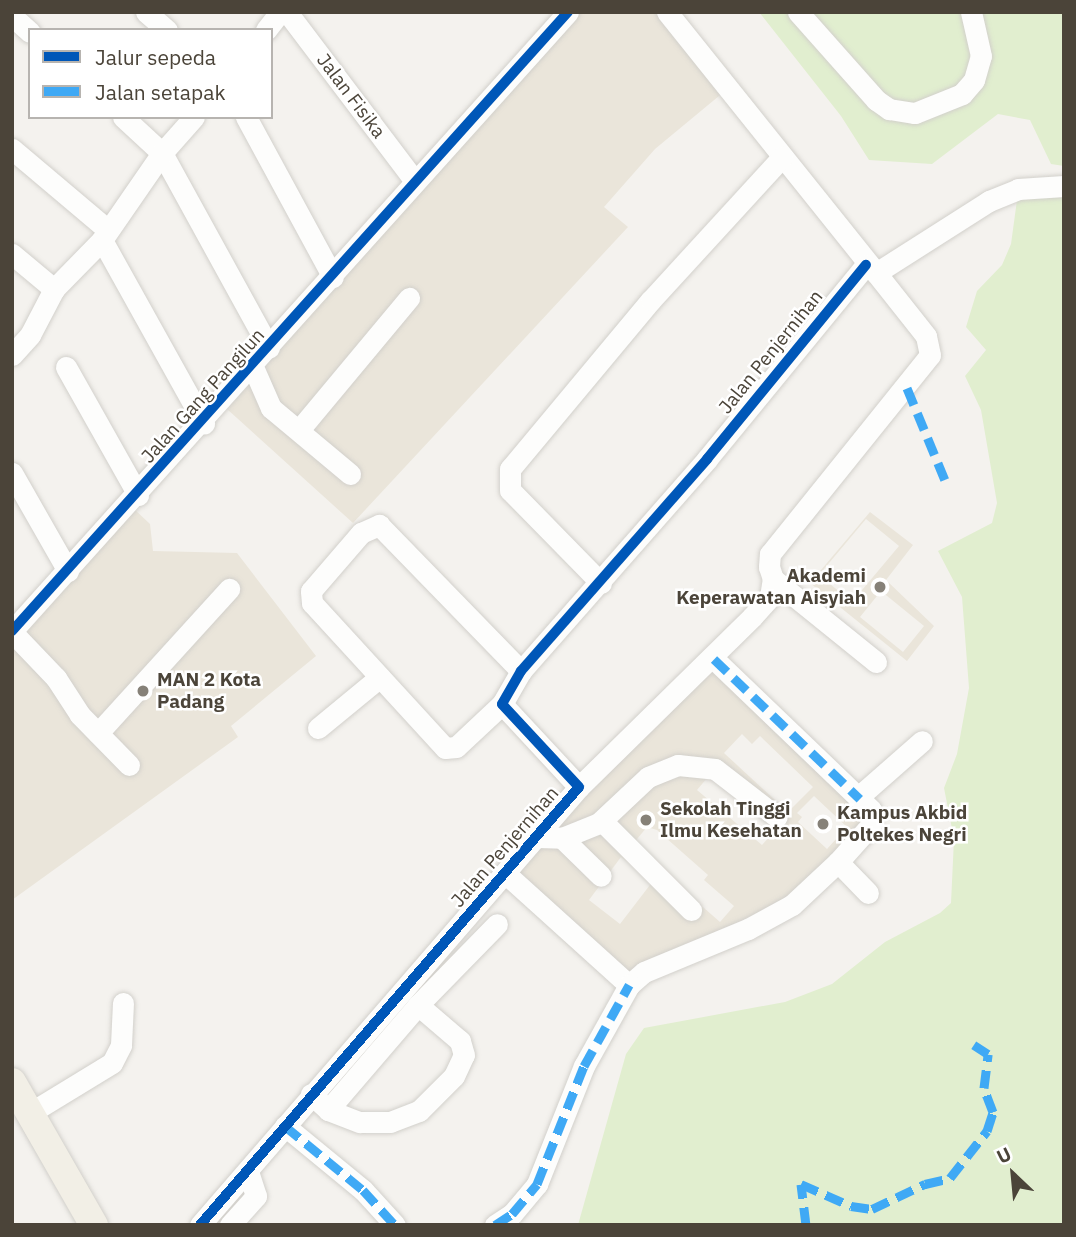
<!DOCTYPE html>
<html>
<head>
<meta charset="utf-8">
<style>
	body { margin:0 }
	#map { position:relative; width:1076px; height:1237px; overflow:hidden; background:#f4f2ee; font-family:"IBM Plex Sans",sans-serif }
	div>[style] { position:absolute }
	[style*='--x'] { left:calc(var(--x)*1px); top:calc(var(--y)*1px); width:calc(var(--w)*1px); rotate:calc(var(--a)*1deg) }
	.education>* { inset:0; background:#eae5da }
	.green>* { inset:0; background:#e1eecf }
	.roads { filter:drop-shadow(0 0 2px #d2d0cb) drop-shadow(0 0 2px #d2d0cb) }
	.minor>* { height:21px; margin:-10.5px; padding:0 10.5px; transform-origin:10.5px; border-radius:10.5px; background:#fdfdfc }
	.major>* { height:28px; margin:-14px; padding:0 14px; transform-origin:14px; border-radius:14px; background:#f2efe6 }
	.quiet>* { height:9px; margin-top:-4.5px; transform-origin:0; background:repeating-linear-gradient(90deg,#3fa9f5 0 18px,transparent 0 27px) }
	.cycleway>* { height:10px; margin:-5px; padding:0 5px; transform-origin:5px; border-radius:5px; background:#0057b8 }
	.dots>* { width:19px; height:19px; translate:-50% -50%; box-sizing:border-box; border:4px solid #fff; border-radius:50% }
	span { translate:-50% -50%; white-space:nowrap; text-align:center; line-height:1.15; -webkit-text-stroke:5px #fff; paint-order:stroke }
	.street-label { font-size:19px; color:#4b4439 }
	.poi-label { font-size:19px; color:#4b4439; font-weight:700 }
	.right { translate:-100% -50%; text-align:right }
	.left { translate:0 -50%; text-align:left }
	.frame { position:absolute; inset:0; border:14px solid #4b4439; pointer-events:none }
	.legend { position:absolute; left:28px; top:28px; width:245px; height:91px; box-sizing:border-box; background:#fff; border:2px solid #b7b4b0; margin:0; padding:9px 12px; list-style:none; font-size:21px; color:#4b4439 }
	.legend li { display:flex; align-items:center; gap:14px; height:35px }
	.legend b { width:35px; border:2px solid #b7b4b0 }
	.north { position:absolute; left:978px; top:1139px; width:70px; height:70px; -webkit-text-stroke:5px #fff; paint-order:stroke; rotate:334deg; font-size:19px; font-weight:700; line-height:28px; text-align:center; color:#4b4439 }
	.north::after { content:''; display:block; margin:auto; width:24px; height:32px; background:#4b4439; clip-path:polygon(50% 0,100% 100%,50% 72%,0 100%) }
</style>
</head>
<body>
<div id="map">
	<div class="education">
		<i style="clip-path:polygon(578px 12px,657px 12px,725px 91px,655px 149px,604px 207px,628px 227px,353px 523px,227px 409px)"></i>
		<i style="clip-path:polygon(133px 508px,150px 524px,153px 551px,237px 553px,316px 656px,231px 726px,238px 737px,12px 900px,12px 642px)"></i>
		<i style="clip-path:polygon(evenodd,870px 512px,913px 545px,886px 580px,934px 626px,907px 661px,810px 583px,870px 512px,866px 519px,899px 546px,852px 602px,819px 575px,866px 519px,870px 512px,881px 591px,924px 626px,903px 652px,860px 617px,881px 591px)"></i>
		<i style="clip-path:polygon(evenodd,714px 663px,867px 812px,862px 825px,797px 894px,624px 976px,511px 874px,714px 663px,742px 734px,752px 744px,760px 736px,813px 787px,788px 812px,724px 753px,742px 734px,714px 663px,713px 771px,778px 827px,762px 845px,697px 790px,713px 771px,714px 663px,814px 796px,847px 827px,827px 849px,798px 822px,802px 817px,797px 813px,814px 796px,714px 663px,647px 827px,657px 830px,708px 875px,704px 880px,734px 906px,720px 922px,632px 845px,647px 827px,714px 663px,621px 857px,653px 881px,620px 924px,589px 900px,621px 857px)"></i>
	</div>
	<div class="green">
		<i style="clip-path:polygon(759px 12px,1064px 12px,1064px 166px,1051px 164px,1030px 120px,998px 114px,932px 164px,869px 160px,841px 116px)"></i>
		<i style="clip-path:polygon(1064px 192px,1064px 1225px,578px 1225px,626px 1054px,644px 1028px,785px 1002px,832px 984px,885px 942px,940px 913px,951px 903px,954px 839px,944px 788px,957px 754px,969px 688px,962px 597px,938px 551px,992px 523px,997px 503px,981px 410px,965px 376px,986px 350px,966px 327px,977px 291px,1002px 265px,1011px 244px,1017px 200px)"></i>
	</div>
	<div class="roads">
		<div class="minor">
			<i style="--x:146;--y:12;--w:28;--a:41"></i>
			<i style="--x:287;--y:12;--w:211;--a:52.9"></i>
			<i style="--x:667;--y:12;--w:334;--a:51.3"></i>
			<i style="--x:876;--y:273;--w:134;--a:-32.5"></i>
			<i style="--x:989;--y:201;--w:31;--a:-22"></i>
			<i style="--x:1018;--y:189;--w:46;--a:-3.7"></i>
			<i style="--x:798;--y:12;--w:118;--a:48.4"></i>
			<i style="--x:876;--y:100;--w:16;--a:35"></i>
			<i style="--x:889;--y:109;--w:26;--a:9"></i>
			<i style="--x:915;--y:113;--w:51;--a:-22"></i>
			<i style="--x:962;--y:94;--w:18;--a:-49"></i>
			<i style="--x:974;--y:80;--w:25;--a:-74"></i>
			<i style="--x:981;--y:56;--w:45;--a:-102.8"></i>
			<i style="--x:12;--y:16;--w:24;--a:42"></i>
			<i style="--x:266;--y:30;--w:23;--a:-52"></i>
			<i style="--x:123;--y:117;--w:53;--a:42.7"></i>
			<i style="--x:162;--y:153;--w:222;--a:61.2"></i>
			<i style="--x:246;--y:117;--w:182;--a:61.5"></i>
			<i style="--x:12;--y:149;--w:126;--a:40.2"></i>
			<i style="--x:102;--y:240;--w:210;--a:60.9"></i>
			<i style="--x:12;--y:254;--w:55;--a:39.8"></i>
			<i style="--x:12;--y:355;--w:27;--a:-48"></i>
			<i style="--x:30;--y:335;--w:52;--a:-62.4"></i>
			<i style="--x:54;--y:289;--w:69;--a:-45.6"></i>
			<i style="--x:102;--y:240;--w:106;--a:-55.4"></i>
			<i style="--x:162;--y:153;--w:48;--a:-48.4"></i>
			<i style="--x:66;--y:367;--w:147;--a:60.6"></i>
			<i style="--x:253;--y:367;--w:45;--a:66.3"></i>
			<i style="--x:271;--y:408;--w:103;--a:39.9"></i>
			<i style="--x:299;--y:430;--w:172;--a:-50.2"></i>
			<i style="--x:12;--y:473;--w:113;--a:60.3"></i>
			<i style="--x:601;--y:583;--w:130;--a:-134.4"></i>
			<i style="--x:510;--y:490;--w:21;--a:-90"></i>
			<i style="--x:510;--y:469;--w:220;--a:-50.2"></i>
			<i style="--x:651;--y:300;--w:194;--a:-47.5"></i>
			<i style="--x:12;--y:631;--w:832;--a:-48.07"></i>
			<i style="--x:12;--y:632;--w:64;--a:46.3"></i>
			<i style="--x:56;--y:678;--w:44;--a:57"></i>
			<i style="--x:80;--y:715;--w:70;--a:45.6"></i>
			<i style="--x:714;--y:659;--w:202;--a:43.8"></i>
			<i style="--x:876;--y:662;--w:132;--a:-141.1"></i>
			<i style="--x:773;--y:579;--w:13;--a:-108"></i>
			<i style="--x:769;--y:567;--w:13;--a:-86"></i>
			<i style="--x:770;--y:554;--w:255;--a:-51.2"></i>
			<i style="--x:930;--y:355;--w:19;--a:-102"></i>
			<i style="--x:926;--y:336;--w:80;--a:-128.4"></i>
			<i style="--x:502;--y:704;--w:63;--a:136.9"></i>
			<i style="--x:456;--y:747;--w:11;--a:175"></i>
			<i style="--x:445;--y:748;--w:197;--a:-132.5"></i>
			<i style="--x:312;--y:603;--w:12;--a:-95"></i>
			<i style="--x:311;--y:591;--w:77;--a:-49.2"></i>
			<i style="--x:361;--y:533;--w:20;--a:-24"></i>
			<i style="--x:379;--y:525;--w:204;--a:45.8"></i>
			<i style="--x:318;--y:728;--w:80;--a:-39.4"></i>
			<i style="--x:98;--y:733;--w:195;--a:-47.7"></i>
			<i style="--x:579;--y:787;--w:243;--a:-44.5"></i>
			<i style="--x:752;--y:617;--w:27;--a:-48"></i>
			<i style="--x:770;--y:597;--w:18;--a:-81"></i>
			<i style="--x:602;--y:821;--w:126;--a:45"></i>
			<i style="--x:538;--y:837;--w:24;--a:2"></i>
			<i style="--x:562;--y:838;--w:40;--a:-22"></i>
			<i style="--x:599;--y:823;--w:67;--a:-43.2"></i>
			<i style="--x:648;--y:777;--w:32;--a:-22"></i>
			<i style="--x:678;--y:765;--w:37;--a:6"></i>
			<i style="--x:715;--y:769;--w:78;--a:37.7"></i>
			<i style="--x:562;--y:838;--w:54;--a:44.3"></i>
			<i style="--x:838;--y:862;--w:50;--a:-48.3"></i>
			<i style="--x:871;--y:825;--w:15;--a:-90"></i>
			<i style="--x:871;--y:810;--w:16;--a:-135"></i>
			<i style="--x:860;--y:799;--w:8;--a:-60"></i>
			<i style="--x:864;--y:792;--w:77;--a:-41.3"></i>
			<i style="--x:506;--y:874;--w:166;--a:42.1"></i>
			<i style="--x:629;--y:985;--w:20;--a:-41"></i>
			<i style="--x:644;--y:972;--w:113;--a:-22.5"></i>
			<i style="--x:748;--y:929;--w:50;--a:-28.6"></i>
			<i style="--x:792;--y:905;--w:63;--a:-43.1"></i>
			<i style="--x:838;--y:862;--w:43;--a:45.9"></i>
			<i style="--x:311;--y:1094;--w:23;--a:43"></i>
			<i style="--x:328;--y:1110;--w:34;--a:21"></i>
			<i style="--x:360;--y:1122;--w:30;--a:0"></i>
			<i style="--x:390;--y:1122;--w:31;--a:-21"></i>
			<i style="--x:419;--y:1111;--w:49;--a:-45"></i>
			<i style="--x:454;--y:1076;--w:23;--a:-65"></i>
			<i style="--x:464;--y:1055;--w:15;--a:-106"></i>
			<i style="--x:460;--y:1041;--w:55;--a:-139.4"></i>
			<i style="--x:328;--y:1110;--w:138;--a:-49.4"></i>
			<i style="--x:418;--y:1005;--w:113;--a:-45.7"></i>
			<i style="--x:30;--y:1113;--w:96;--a:-31.4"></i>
			<i style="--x:112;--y:1063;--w:20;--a:-63"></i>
			<i style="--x:121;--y:1045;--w:42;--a:-87.3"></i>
			<i style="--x:285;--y:1126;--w:101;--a:39.4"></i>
			<i style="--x:363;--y:1190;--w:47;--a:47.6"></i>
			<i style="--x:200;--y:1225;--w:579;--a:-49.13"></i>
			<i style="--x:579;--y:787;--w:113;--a:-132.9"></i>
			<i style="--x:502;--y:704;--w:38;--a:-60"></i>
			<i style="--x:521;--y:671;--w:282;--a:-48.7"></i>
			<i style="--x:707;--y:459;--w:251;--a:-50.7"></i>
			<i style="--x:230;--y:1225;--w:39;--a:-48"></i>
			<i style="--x:256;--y:1196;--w:26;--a:-108"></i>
			<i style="--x:495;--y:1225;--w:20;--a:-33"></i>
			<i style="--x:512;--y:1214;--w:39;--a:-50"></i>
			<i style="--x:537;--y:1184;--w:127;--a:-68.3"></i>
			<i style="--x:584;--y:1066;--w:93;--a:-60.9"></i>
		</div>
		<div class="major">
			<i style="--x:12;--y:1082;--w:165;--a:60.2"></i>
		</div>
	</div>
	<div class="quiet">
		<i style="--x:907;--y:388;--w:105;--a:67.6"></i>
		<i style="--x:714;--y:659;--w:202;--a:43.8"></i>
		<i style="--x:285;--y:1126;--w:101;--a:39.4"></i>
		<i style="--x:363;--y:1190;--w:47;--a:47.6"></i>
		<i style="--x:495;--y:1225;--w:20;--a:-33"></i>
		<i style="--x:512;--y:1214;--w:39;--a:-50"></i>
		<i style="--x:537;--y:1184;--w:127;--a:-68.3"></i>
		<i style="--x:584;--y:1066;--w:93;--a:-60.9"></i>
		<i style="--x:806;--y:1225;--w:41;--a:-97"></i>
		<i style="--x:801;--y:1184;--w:55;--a:23.7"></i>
		<i style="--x:851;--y:1206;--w:21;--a:8"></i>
		<i style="--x:872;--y:1209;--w:59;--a:-25.3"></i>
		<i style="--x:925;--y:1184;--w:26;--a:-13"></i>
		<i style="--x:950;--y:1178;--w:60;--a:-51.8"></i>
		<i style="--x:987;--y:1131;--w:20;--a:-72"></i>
		<i style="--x:993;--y:1112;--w:26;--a:-111"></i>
		<i style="--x:984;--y:1088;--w:34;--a:-83"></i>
		<i style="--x:988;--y:1054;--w:17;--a:-147"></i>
	</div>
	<div class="cycleway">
		<i style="--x:12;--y:631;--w:832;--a:-48.07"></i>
		<i style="--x:200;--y:1225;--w:579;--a:-49.13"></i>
		<i style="--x:579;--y:787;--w:113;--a:-132.9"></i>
		<i style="--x:502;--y:704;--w:38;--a:-60"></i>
		<i style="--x:521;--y:671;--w:282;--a:-48.7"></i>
		<i style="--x:707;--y:459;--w:251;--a:-50.7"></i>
	</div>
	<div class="dots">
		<i style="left:880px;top:587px;background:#868178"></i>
		<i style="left:143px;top:691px;background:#868178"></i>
		<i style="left:646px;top:820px;background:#868178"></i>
		<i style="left:823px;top:824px;background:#868178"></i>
	</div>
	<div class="street-label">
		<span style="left:351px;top:96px;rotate:53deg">Jalan Fisika</span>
		<span style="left:771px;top:352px;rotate:-51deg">Jalan Penjernihan</span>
		<span style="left:203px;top:396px;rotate:-48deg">Jalan Gang Pangilun</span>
		<span style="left:505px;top:847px;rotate:-49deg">Jalan Penjernihan</span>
	</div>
	<div class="poi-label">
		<span class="right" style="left:866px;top:587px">Akademi<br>Keperawatan Aisyiah</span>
		<span class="left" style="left:157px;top:691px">MAN 2 Kota<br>Padang</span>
		<span class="left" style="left:660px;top:820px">Sekolah Tinggi<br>Ilmu Kesehatan</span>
		<span class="left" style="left:837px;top:824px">Kampus Akbid<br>Poltekes Negri</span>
	</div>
	<div class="frame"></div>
	<ul class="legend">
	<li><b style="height:9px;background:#0057b8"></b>Jalur sepeda</li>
	<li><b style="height:9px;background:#3fa9f5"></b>Jalan setapak</li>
	</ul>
	<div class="north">U</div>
</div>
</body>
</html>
